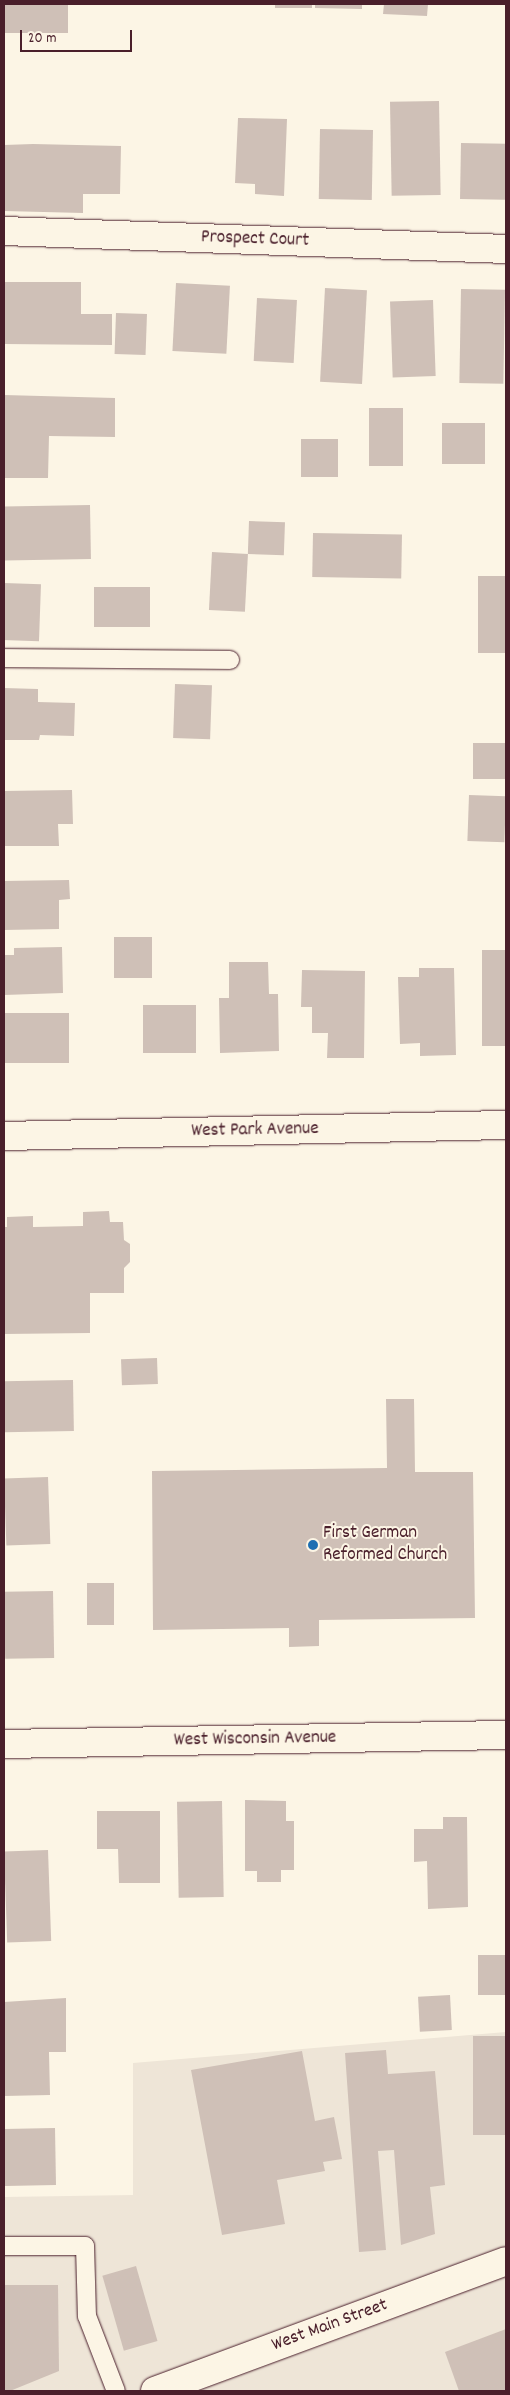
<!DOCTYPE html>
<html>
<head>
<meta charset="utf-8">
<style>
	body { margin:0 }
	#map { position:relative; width:510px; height:2395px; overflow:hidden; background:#fcf5e5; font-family:Dekko,sans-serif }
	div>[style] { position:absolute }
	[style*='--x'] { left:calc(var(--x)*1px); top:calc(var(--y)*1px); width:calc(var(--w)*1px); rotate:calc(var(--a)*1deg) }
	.built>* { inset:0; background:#eee5d7 }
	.building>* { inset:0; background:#cfc0b7; transform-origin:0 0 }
	.roads { filter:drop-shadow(0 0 1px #4a1f2b) drop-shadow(0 0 1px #4a1f2b) }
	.lane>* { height:18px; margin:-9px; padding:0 9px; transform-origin:9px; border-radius:9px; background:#fcf5e5 }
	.street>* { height:28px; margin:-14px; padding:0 14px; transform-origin:14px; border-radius:14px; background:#fcf5e5 }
	.secondary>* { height:28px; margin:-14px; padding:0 14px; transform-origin:14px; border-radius:14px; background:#fcf5e5 }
	.dots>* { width:14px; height:14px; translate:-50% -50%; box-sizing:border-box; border:2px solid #fcf5e5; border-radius:50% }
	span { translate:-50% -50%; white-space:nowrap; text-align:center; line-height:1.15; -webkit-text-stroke:4px #fcf5e5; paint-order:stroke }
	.street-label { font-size:19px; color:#4a1f2b }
	.poi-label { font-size:19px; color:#4a1f2b }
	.left { translate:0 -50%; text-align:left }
	.frame { position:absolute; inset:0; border:5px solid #4a1f2b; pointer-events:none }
	.scale { position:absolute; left:20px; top:30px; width:112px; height:22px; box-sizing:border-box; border:2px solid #4a1f2b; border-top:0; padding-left:6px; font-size:15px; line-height:18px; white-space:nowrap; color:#4a1f2b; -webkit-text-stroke:4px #fcf5e5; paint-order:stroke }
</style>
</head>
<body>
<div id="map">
	<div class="built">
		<i style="clip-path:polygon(506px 2032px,506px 2391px,4px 2391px,4px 2197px,133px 2195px,133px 2063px)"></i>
	</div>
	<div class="building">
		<i style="left:4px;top:4px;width:64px;height:29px"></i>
		<i style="left:275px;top:4px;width:37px;height:4px"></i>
		<i style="clip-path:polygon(315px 4px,362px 4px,362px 9px,315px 8px)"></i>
		<i style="clip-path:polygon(384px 4px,428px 4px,427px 16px,383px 14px)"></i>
		<i style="left:439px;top:101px;width:94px;height:49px;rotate:89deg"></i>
		<i style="clip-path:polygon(238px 118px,287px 119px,284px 196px,255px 194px,255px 184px,235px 183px)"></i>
		<i style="left:320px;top:129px;width:53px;height:70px;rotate:1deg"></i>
		<i style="left:461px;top:143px;width:45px;height:56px;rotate:1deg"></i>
		<i style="clip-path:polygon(33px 144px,121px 146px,120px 194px,83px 194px,83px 213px,4px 211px,4px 145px)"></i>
		<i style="clip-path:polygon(4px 282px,81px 282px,81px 314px,112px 314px,112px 345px,4px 344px)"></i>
		<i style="left:176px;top:283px;width:54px;height:68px;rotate:3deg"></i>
		<i style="left:325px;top:288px;width:42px;height:94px;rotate:3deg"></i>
		<i style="left:461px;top:289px;width:44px;height:94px;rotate:1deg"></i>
		<i style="left:257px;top:298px;width:40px;height:63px;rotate:3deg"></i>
		<i style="left:433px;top:300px;width:76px;height:43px;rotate:88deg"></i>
		<i style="left:116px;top:313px;width:31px;height:41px;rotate:2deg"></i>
		<i style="clip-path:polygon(4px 395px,115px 398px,115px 437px,49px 436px,48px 478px,4px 478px)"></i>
		<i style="left:369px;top:408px;width:34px;height:58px"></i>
		<i style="left:442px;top:423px;width:43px;height:41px"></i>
		<i style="left:301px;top:439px;width:37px;height:38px"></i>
		<i style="left:90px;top:505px;width:54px;height:86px;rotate:89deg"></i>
		<i style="left:249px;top:521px;width:36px;height:33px;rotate:2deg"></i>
		<i style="left:313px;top:533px;width:89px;height:44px;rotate:1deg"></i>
		<i style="left:212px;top:552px;width:36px;height:58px;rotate:3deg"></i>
		<i style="left:478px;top:576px;width:28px;height:77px"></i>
		<i style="left:4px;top:583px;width:37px;height:57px;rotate:2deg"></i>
		<i style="left:94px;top:587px;width:56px;height:40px"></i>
		<i style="left:175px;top:684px;width:37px;height:54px;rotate:2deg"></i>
		<i style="clip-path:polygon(4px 688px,38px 689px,38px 702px,75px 703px,74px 736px,40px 735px,39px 740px,4px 740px)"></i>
		<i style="left:473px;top:743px;width:33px;height:36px"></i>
		<i style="clip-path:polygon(72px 790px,73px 824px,58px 824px,59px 846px,4px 846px,4px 791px)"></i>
		<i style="left:469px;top:795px;width:37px;height:46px;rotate:2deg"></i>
		<i style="clip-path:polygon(69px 880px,70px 899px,59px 900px,59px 929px,4px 930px,4px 881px)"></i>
		<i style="left:114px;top:937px;width:38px;height:41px"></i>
		<i style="clip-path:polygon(62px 947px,63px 993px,4px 995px,4px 955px,14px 955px,14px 948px)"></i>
		<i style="left:506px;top:950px;width:96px;height:24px;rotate:90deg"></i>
		<i style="clip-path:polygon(229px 962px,268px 962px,269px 994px,278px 994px,279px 1051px,220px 1053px,219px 998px,229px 998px)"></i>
		<i style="clip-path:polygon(419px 968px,454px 968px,456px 1055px,420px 1056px,420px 1043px,400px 1044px,398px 977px,419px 977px)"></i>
		<i style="clip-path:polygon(302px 970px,365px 971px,364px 1058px,327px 1058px,328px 1033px,312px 1033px,312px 1007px,301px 1007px)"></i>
		<i style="left:143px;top:1005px;width:53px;height:48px"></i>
		<i style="left:69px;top:1013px;width:50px;height:65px;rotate:90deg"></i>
		<i style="clip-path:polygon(109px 1211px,110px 1222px,123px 1222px,124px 1240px,130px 1244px,130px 1262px,124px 1268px,124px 1293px,90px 1293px,90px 1333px,4px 1334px,4px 1227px,7px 1227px,7px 1217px,33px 1216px,33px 1227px,83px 1226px,83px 1212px)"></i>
		<i style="left:157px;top:1358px;width:26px;height:36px;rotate:88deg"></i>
		<i style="left:73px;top:1380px;width:51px;height:69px;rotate:89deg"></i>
		<i style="clip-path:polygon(386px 1399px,414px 1399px,415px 1472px,473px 1472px,475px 1618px,319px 1620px,319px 1646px,289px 1647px,289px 1628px,153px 1630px,152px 1471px,387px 1468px)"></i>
		<i style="left:48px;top:1477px;width:67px;height:44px;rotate:88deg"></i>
		<i style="left:114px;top:1583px;width:42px;height:27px;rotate:90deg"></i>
		<i style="left:53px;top:1591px;width:67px;height:49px;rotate:89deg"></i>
		<i style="clip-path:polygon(245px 1800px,286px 1801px,286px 1821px,294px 1821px,294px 1870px,281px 1870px,281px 1882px,257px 1882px,257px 1871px,245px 1871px)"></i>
		<i style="left:222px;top:1801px;width:96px;height:45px;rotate:89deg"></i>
		<i style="clip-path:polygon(97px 1811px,160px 1811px,160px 1883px,119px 1883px,118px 1849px,97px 1849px)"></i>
		<i style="clip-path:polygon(443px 1817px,467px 1817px,468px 1907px,428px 1909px,427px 1861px,414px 1862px,414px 1829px,443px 1829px)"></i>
		<i style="left:48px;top:1850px;width:91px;height:44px;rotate:88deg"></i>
		<i style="left:478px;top:1955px;width:28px;height:40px"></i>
		<i style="left:450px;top:1995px;width:35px;height:32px;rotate:87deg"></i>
		<i style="clip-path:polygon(66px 1998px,66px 2052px,49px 2052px,50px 2095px,4px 2096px,4px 2002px)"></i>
		<i style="left:506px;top:2036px;width:99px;height:33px;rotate:90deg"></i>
		<i style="clip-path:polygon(386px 2050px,388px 2074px,435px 2071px,445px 2185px,430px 2187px,435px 2234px,401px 2245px,394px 2150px,378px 2151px,386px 2250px,359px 2252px,345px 2053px)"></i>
		<i style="clip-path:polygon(302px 2051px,315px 2121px,334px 2117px,342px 2159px,323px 2162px,325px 2171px,277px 2180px,285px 2224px,222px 2235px,191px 2070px)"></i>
		<i style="left:55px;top:2128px;width:57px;height:51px;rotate:89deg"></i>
		<i style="left:136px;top:2266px;width:78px;height:35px;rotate:74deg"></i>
		<i style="clip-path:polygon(4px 2285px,58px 2285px,59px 2371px,10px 2391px,4px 2391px)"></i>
		<i style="clip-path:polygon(506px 2329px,506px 2391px,459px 2391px,445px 2352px)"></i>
	</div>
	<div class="roads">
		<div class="lane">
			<i style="--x:4;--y:658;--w:226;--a:0.5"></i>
			<i style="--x:4;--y:2246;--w:81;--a:0"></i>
			<i style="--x:85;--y:2246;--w:70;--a:88.4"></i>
			<i style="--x:87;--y:2316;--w:80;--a:68.9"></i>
		</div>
		<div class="street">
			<i style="--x:4;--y:231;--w:502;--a:2.05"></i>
			<i style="--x:4;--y:1136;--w:502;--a:-1.26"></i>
		</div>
		<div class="secondary">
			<i style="--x:4;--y:1744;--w:502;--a:-1.03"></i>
			<i style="--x:155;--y:2391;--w:374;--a:-20.3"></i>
		</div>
	</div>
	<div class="dots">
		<i style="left:313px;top:1545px;background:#1f6fb2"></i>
	</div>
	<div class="street-label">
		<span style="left:255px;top:240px;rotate:2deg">Prospect Court</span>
		<span style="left:255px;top:1131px;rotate:-1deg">West Park Avenue</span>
		<span style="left:255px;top:1740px;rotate:-1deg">West Wisconsin Avenue</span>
		<span style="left:330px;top:2326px;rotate:-20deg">West Main Street</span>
	</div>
	<div class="poi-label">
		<span class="left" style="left:323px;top:1545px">First German<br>Reformed Church</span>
	</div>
	<div class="frame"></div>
	<div class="scale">20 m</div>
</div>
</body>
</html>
